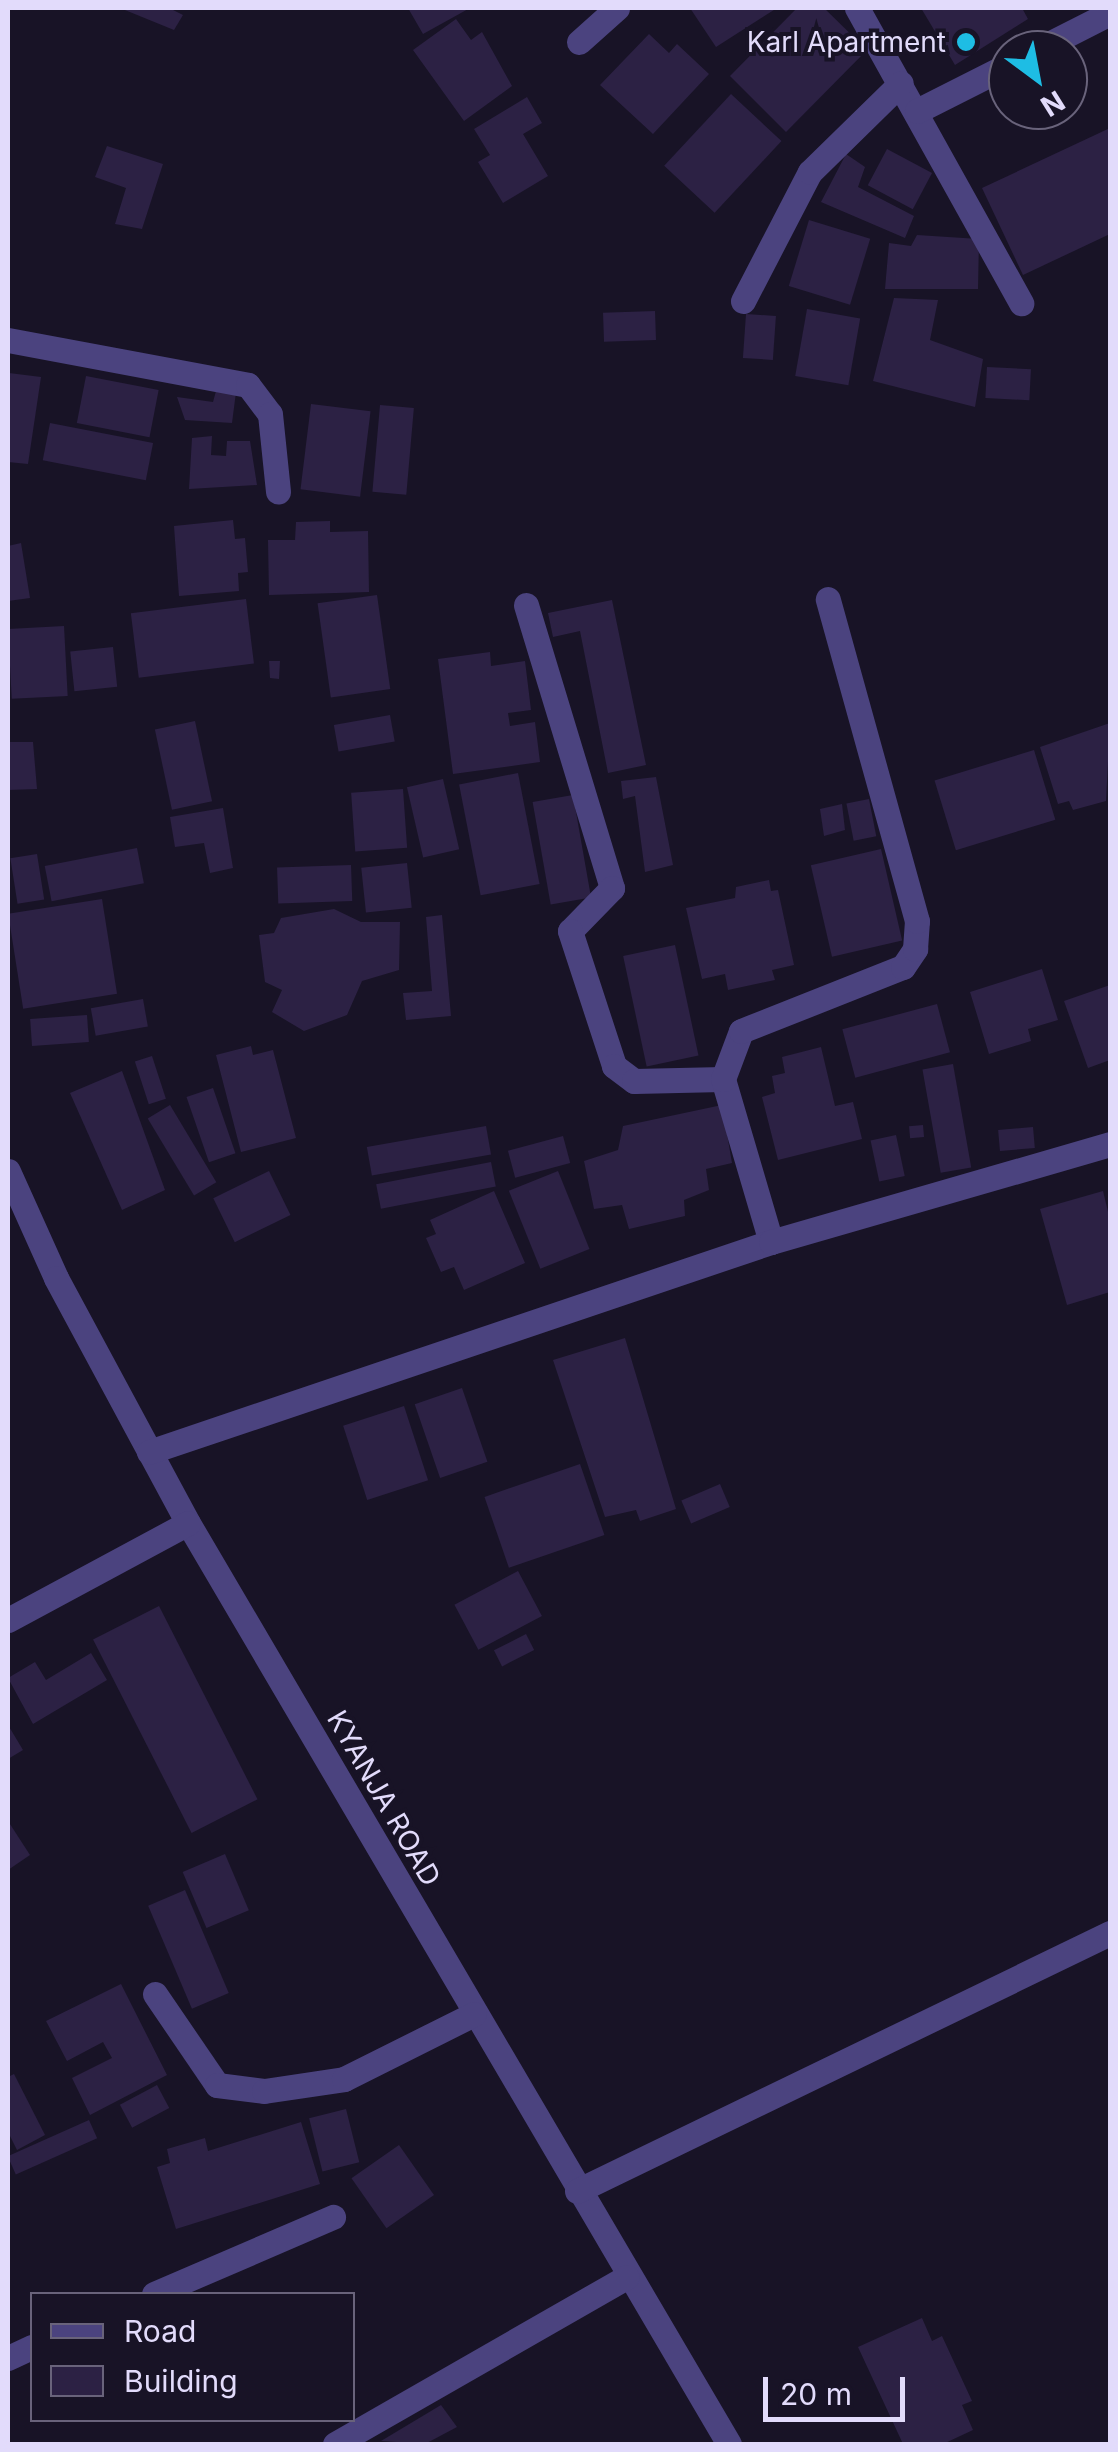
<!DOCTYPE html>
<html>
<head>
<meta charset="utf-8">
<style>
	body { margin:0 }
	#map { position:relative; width:1118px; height:2452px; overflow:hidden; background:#181326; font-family:Inter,sans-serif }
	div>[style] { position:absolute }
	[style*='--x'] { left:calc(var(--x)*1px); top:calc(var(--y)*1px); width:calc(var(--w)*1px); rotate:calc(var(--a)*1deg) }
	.building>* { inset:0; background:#2c2144; transform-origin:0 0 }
	.minor>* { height:25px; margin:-12.5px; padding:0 12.5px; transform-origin:12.5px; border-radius:12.5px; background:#4b437f }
	.dots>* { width:28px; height:28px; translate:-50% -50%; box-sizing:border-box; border:5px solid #181326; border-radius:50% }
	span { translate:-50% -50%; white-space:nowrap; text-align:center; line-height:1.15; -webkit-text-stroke:8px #181326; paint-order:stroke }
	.poi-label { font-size:28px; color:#e2dbfb }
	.right { translate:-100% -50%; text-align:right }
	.street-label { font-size:28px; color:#e2dbfb }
	.frame { position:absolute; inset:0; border:10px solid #e2dbfb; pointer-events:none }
	.legend { position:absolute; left:30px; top:2292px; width:325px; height:130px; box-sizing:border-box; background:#181326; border:2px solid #69637b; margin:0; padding:12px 18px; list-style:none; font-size:30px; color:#e2dbfb }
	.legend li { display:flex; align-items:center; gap:20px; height:50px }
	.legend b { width:50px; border:2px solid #69637b }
	.north { position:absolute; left:988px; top:30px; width:100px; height:100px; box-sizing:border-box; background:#181326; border:2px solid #69637b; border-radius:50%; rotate:148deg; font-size:28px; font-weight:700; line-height:40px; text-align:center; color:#e2dbfb }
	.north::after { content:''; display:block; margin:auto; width:35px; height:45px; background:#1ebde4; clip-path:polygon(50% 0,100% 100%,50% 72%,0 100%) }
	.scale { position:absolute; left:763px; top:2377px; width:142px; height:45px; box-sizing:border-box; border:5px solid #e2dbfb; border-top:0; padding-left:12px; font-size:30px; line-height:35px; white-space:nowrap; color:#e2dbfb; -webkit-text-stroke:8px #181326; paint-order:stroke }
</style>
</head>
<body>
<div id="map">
	<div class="building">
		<i style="clip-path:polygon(120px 8px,169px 8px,183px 15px,174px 30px)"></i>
		<i style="clip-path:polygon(408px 8px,470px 8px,423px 34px)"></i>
		<i style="clip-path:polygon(690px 8px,777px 8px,716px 47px)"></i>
		<i style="clip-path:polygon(797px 8px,824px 8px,867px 50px,786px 132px,730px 76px)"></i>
		<i style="clip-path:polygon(921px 8px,1022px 8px,1028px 19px,955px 65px)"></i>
		<i style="clip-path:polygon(456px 19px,471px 40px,482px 32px,512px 86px,464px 121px,413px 50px)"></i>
		<i style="clip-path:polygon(649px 34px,669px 53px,677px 44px,709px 74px,653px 134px,600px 85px)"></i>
		<i style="left:731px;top:94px;width:69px;height:98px;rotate:43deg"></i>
		<i style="clip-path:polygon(527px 97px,542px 123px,523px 134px,548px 176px,503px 203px,478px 162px,490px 155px,474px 129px)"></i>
		<i style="clip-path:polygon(1110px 128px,1110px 234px,1023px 275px,982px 188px)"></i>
		<i style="clip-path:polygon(107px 146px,163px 164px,142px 229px,115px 224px,126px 188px,95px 177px)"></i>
		<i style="left:887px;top:149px;width:51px;height:41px;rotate:28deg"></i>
		<i style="clip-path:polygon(846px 154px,865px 167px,858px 187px,914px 216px,905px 238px,821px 202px)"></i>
		<i style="left:809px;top:220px;width:64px;height:69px;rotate:17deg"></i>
		<i style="clip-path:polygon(917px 235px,979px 239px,978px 289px,885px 289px,889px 243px,911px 246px)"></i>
		<i style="clip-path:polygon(894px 298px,938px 300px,930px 340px,983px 359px,975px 407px,873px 381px)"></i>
		<i style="left:807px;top:309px;width:54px;height:68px;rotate:10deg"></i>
		<i style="left:655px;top:311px;width:29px;height:52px;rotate:88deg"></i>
		<i style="left:746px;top:314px;width:30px;height:44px;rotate:4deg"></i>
		<i style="left:987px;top:367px;width:44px;height:31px;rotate:3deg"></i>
		<i style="clip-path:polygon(9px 373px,41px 377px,28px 464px,8px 462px)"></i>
		<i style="left:86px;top:376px;width:74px;height:48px;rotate:11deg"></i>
		<i style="clip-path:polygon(216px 391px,236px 392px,232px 423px,185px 420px,177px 397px,213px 402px)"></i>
		<i style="left:311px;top:404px;width:60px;height:86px;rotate:7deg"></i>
		<i style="left:380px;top:405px;width:34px;height:87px;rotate:5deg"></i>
		<i style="left:50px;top:423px;width:105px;height:38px;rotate:11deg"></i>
		<i style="clip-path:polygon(212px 436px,211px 455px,226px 456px,227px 441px,250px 441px,257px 485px,189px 489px,192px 438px)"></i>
		<i style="clip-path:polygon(233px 520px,235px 539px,245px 538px,248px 572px,238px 573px,239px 591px,179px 596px,174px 526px)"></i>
		<i style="clip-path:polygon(330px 521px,330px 532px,368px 531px,369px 592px,269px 595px,268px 540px,295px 540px,296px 522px)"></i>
		<i style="clip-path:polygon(21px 543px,30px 598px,8px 601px,8px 546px)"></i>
		<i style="left:377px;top:595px;width:95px;height:60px;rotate:82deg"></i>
		<i style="left:246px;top:599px;width:65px;height:116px;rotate:83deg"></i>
		<i style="clip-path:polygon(612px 600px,646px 765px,608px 773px,580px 631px,553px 637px,548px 613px)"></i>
		<i style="left:64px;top:626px;width:70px;height:56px;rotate:87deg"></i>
		<i style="left:113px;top:647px;width:40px;height:43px;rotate:84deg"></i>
		<i style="clip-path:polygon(490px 652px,491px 666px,525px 661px,531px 710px,508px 713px,510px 726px,535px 722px,540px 762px,453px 774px,438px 659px)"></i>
		<i style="clip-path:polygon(269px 661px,280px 661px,279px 679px,270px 678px)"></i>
		<i style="left:390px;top:715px;width:27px;height:57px;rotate:80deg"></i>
		<i style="left:195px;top:721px;width:82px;height:41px;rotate:78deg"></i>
		<i style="clip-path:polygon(1110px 723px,1106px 801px,1073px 810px,1069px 801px,1058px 804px,1040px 747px)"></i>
		<i style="clip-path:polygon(8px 742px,33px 742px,37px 789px,8px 790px)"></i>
		<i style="left:1034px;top:750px;width:73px;height:104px;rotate:73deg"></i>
		<i style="left:518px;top:773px;width:113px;height:60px;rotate:79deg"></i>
		<i style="clip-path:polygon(656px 777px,673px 865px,645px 872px,635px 796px,623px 799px,621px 781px)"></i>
		<i style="left:443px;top:779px;width:72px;height:37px;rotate:77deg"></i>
		<i style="left:403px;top:789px;width:59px;height:52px;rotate:86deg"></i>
		<i style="left:573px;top:795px;width:104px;height:41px;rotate:80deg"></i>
		<i style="left:869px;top:799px;width:38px;height:23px;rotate:79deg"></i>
		<i style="clip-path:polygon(842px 804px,845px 830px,824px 836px,820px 809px)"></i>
		<i style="clip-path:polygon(223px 808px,233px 868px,210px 873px,204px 843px,175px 847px,170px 817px)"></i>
		<i style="left:137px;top:848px;width:36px;height:94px;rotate:79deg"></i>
		<i style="left:881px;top:849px;width:94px;height:72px;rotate:77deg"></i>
		<i style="left:37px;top:854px;width:46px;height:27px;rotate:81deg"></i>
		<i style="left:407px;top:863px;width:45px;height:46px;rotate:84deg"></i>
		<i style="left:351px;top:865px;width:36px;height:74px;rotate:88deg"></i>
		<i style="clip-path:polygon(769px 880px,771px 891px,778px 890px,794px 965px,772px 970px,775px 980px,728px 990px,725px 974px,702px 979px,686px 908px,735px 898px,736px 887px)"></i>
		<i style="left:102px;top:899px;width:96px;height:95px;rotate:81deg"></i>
		<i style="clip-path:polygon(334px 909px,361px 922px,400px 922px,399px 970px,362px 981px,347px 1015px,304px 1031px,272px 1012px,282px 990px,265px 982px,259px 935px,274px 933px,281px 918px)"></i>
		<i style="clip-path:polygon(442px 915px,451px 1016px,406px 1020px,403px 993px,432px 991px,426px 917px)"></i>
		<i style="left:675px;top:945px;width:113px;height:53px;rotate:78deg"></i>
		<i style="clip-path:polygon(1042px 969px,1058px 1020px,1028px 1029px,1031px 1041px,989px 1054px,970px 992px)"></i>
		<i style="clip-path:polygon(1110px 985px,1110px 1060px,1088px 1068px,1064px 1001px)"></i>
		<i style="left:143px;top:999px;width:28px;height:53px;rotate:80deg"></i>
		<i style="left:937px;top:1004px;width:50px;height:98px;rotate:75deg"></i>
		<i style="left:87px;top:1015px;width:27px;height:57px;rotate:86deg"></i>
		<i style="clip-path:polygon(251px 1046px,253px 1055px,273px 1050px,296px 1138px,241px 1152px,216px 1055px)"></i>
		<i style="clip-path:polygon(821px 1047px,835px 1106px,853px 1102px,862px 1139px,778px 1160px,762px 1097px,775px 1093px,772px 1076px,785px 1073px,782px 1057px)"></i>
		<i style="left:152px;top:1056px;width:45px;height:18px;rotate:72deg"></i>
		<i style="left:953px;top:1064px;width:105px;height:31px;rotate:80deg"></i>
		<i style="clip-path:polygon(122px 1071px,165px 1190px,122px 1210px,70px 1093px)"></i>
		<i style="left:213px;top:1088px;width:69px;height:28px;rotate:71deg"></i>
		<i style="left:170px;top:1105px;width:90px;height:26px;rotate:59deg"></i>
		<i style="clip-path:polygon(722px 1105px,732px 1163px,706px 1169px,709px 1190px,684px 1200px,685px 1216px,629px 1229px,622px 1205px,594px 1209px,584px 1161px,618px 1150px,623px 1126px)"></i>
		<i style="left:923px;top:1125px;width:12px;height:14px;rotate:85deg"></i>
		<i style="left:486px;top:1126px;width:29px;height:121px;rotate:80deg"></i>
		<i style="left:1033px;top:1127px;width:21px;height:35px;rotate:85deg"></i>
		<i style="left:896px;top:1135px;width:42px;height:26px;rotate:78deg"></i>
		<i style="left:563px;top:1136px;width:28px;height:57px;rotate:75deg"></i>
		<i style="left:491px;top:1162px;width:25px;height:117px;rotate:79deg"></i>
		<i style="left:269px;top:1171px;width:49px;height:62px;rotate:64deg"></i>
		<i style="left:558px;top:1171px;width:84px;height:53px;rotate:68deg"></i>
		<i style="clip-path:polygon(494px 1191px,525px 1263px,464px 1290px,454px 1267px,441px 1272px,426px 1238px,436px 1234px,430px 1220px)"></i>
		<i style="clip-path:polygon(1103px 1191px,1110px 1220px,1110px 1292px,1067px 1305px,1040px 1209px)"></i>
		<i style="clip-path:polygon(625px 1338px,676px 1509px,640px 1521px,636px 1510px,605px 1517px,553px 1360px)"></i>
		<i style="left:462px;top:1388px;width:78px;height:50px;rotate:71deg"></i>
		<i style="left:404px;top:1406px;width:78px;height:64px;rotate:72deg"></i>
		<i style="left:580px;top:1464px;width:75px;height:101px;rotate:71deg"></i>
		<i style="left:720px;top:1484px;width:25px;height:42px;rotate:67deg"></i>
		<i style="left:518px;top:1571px;width:51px;height:72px;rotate:62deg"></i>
		<i style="left:159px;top:1606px;width:217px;height:74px;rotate:63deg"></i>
		<i style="left:526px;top:1634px;width:18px;height:36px;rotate:63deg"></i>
		<i style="clip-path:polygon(91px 1653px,107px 1680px,33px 1724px,8px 1678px,35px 1662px,46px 1680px)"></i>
		<i style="clip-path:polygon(8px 1725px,23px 1750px,8px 1759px)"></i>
		<i style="clip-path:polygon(8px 1821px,30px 1855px,8px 1870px)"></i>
		<i style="left:225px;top:1854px;width:61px;height:46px;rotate:67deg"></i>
		<i style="left:185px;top:1890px;width:112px;height:40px;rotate:67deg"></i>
		<i style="clip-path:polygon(121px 1984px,167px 2075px,90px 2115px,72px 2078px,112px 2058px,103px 2042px,67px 2061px,46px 2021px)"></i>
		<i style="clip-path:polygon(14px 2074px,45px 2135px,17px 2150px,8px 2132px,8px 2077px)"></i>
		<i style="left:157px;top:2085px;width:26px;height:42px;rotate:62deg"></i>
		<i style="left:346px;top:2109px;width:55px;height:38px;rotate:76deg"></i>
		<i style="left:89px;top:2120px;width:20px;height:89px;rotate:66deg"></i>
		<i style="clip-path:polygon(301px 2122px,320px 2184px,176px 2229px,157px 2167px,170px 2163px,167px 2149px,205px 2138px,208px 2151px)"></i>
		<i style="left:399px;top:2145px;width:61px;height:58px;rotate:55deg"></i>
		<i style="clip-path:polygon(922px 2318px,932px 2341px,942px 2336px,972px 2401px,962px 2405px,973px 2430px,943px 2444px,903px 2444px,858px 2347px)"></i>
		<i style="clip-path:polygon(441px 2405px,457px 2427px,425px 2444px,381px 2441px)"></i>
	</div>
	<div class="minor">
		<i style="--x:857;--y:8;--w:338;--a:60.9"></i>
		<i style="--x:579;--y:42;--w:51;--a:-41.8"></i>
		<i style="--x:1037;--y:50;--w:82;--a:-26.9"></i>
		<i style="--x:917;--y:111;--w:102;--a:-26.8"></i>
		<i style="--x:743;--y:301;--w:145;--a:-62.6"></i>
		<i style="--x:810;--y:172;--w:127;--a:-44.4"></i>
		<i style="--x:8;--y:340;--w:244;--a:10.6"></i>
		<i style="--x:248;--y:385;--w:36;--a:53"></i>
		<i style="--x:270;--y:414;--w:78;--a:84.1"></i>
		<i style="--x:526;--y:605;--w:296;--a:73.1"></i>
		<i style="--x:612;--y:888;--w:60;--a:134.3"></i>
		<i style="--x:570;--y:931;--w:142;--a:71.9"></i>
		<i style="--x:614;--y:1066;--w:25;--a:37"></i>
		<i style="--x:634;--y:1081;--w:89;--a:-1.3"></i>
		<i style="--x:723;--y:1079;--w:170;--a:73.6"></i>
		<i style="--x:723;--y:1079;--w:51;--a:-69.4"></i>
		<i style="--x:741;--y:1031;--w:174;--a:-21.6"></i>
		<i style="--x:903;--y:967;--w:22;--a:-56"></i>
		<i style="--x:915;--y:949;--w:28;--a:-86"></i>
		<i style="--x:917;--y:921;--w:334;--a:-105.5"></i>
		<i style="--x:8;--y:1171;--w:117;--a:65.8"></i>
		<i style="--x:56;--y:1278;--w:278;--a:61.7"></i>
		<i style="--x:188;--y:1523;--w:1068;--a:59.57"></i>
		<i style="--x:149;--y:1452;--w:656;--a:-18.66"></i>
		<i style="--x:771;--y:1242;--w:353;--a:-16.1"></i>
		<i style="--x:8;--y:1620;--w:204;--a:-28.3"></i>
		<i style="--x:155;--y:1994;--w:110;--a:55.7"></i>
		<i style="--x:217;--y:2085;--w:47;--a:7.3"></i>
		<i style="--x:264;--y:2091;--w:81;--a:-8.5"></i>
		<i style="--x:344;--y:2079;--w:145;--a:-26.6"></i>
		<i style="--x:577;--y:2191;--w:592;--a:-25.83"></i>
		<i style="--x:154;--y:2294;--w:195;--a:-23.3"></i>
		<i style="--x:8;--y:2358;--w:26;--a:-25"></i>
		<i style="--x:335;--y:2444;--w:336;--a:-29.8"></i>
	</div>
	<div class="dots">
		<i style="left:966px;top:42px;background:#1ebde4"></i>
	</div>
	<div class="poi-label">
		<span class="right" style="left:946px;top:42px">Karl Apartment</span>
	</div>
	<div class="street-label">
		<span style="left:384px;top:1798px;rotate:60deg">KYANJA ROAD</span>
	</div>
	<div class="frame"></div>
	<ul class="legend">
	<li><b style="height:12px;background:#4b437f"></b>Road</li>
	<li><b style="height:28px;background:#2c2144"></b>Building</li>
	</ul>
	<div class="north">N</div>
	<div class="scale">20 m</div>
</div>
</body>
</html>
